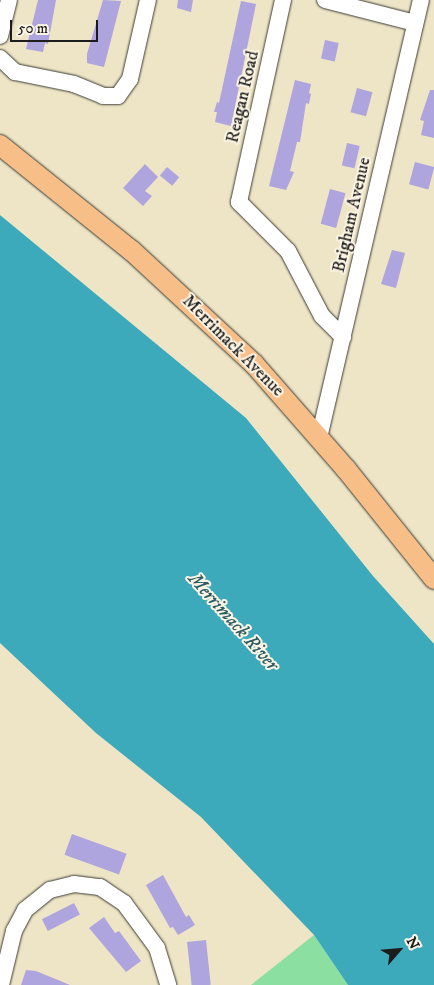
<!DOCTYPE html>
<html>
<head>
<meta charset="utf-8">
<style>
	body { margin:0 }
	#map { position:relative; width:434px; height:985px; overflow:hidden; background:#ede5c5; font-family:"IM FELL DW Pica",serif }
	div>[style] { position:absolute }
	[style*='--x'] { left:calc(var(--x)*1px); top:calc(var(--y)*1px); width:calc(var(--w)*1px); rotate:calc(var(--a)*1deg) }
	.green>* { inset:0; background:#8bdfa1 }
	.water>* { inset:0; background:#3daabb }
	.building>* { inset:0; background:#aea4de; transform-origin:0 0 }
	.roads { filter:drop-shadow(0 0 1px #3b3a35) drop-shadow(0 0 1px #3b3a35) }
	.minor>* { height:16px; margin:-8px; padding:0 8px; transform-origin:8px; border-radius:8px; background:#fff }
	.major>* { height:20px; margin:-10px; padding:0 10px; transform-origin:10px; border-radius:10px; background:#f7be87 }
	span { translate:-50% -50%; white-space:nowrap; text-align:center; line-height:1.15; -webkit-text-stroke:4px #fcf5e5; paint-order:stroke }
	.street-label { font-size:18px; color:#1c1c1c }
	.water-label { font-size:19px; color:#2b5c64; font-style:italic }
	.north { position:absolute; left:374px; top:925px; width:50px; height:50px; -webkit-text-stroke:4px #fcf5e5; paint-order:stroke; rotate:63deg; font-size:14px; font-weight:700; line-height:20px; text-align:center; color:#1c1c1c }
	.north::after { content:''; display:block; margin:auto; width:18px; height:22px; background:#1c1c1c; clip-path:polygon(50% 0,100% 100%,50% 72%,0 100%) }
	.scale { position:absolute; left:10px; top:20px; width:88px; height:22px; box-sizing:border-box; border:2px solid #1c1c1c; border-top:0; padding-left:6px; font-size:15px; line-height:18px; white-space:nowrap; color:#1c1c1c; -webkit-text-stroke:4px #fcf5e5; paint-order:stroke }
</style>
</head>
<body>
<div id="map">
	<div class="green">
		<i style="clip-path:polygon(314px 935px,348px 985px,251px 985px)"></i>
	</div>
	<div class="water">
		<i style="clip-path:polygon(0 215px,246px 418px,373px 576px,434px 644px,434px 985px,348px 985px,314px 935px,201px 817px,96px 733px,0 643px)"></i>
	</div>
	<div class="building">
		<i style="clip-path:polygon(38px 0,56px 0,48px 44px,45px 43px,43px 52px,26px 49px)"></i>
		<i style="clip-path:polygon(103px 0,121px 1px,104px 67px,87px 63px,87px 54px)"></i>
		<i style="clip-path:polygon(178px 0,193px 0,191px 12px,177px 8px)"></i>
		<i style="clip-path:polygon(241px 1px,256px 4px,231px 126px,215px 122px,217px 112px,214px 112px,217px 102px,219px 103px)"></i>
		<i style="left:325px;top:40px;width:14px;height:19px;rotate:12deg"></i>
		<i style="clip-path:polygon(295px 80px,311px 84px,309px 93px,311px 94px,309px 104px,306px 103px,300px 142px,297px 142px,290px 171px,294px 172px,286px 190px,269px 186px)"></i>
		<i style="left:357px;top:88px;width:16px;height:25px;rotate:15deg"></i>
		<i style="clip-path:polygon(430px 90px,434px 90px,434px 138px,421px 135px,424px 121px,420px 120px)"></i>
		<i style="left:347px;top:143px;width:13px;height:23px;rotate:13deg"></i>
		<i style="left:415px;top:162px;width:20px;height:23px;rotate:15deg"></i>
		<i style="clip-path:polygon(145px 164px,158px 177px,145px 191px,152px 196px,143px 206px,123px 188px)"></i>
		<i style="left:167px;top:167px;width:16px;height:11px;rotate:40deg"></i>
		<i style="left:330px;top:189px;width:16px;height:36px;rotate:15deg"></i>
		<i style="clip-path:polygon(392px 250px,405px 253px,396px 288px,381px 284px)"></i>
		<i style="left:72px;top:834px;width:58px;height:22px;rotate:20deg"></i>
		<i style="clip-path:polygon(163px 875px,186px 917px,189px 915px,195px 925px,178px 935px,173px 927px,170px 928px,146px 885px)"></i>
		<i style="left:74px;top:903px;width:13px;height:36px;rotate:63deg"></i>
		<i style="clip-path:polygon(104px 917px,115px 933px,119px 931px,141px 961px,126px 972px,89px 928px)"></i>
		<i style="left:206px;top:940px;width:45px;height:19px;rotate:84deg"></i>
		<i style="clip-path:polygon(26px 970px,36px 971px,70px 985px,21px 985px)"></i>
	</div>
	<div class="roads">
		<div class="minor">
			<i style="--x:283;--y:0;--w:207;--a:102.3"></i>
			<i style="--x:239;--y:202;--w:69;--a:45"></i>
			<i style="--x:288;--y:251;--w:73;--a:62.4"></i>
			<i style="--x:322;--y:316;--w:30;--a:45"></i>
			<i style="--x:325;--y:0;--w:93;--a:14.3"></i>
			<i style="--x:0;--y:36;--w:37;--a:-76"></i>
			<i style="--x:0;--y:58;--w:21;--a:43"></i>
			<i style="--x:15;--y:72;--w:60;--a:11.5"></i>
			<i style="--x:74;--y:84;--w:31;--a:22"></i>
			<i style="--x:103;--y:96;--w:15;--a:0"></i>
			<i style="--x:118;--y:96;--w:21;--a:-55"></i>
			<i style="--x:130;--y:79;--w:81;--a:-77.2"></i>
			<i style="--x:319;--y:438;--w:450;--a:-76.9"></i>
			<i style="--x:1;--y:985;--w:56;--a:-76.5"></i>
			<i style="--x:14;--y:931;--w:24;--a:-62"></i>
			<i style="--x:25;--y:910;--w:32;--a:-39"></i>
			<i style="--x:50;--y:890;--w:25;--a:-14"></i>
			<i style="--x:74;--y:884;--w:26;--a:7"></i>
			<i style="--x:100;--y:887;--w:29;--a:34"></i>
			<i style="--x:124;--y:903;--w:56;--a:53.7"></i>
			<i style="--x:157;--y:948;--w:39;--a:73"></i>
		</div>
		<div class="major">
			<i style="--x:0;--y:145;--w:169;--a:38.8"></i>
			<i style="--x:132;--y:251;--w:166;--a:42.8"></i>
			<i style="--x:254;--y:364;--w:140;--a:48.8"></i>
			<i style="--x:346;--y:469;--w:141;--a:51.3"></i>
		</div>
	</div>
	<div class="street-label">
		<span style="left:243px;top:97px;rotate:-77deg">Reagan Road</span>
		<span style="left:352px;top:215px;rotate:-77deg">Brigham Avenue</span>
		<span style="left:233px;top:346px;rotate:45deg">Merrimack Avenue</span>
	</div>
	<div class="water-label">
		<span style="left:233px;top:622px;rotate:48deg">Merrimack River</span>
	</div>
	<div class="north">N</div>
	<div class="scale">50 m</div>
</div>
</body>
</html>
